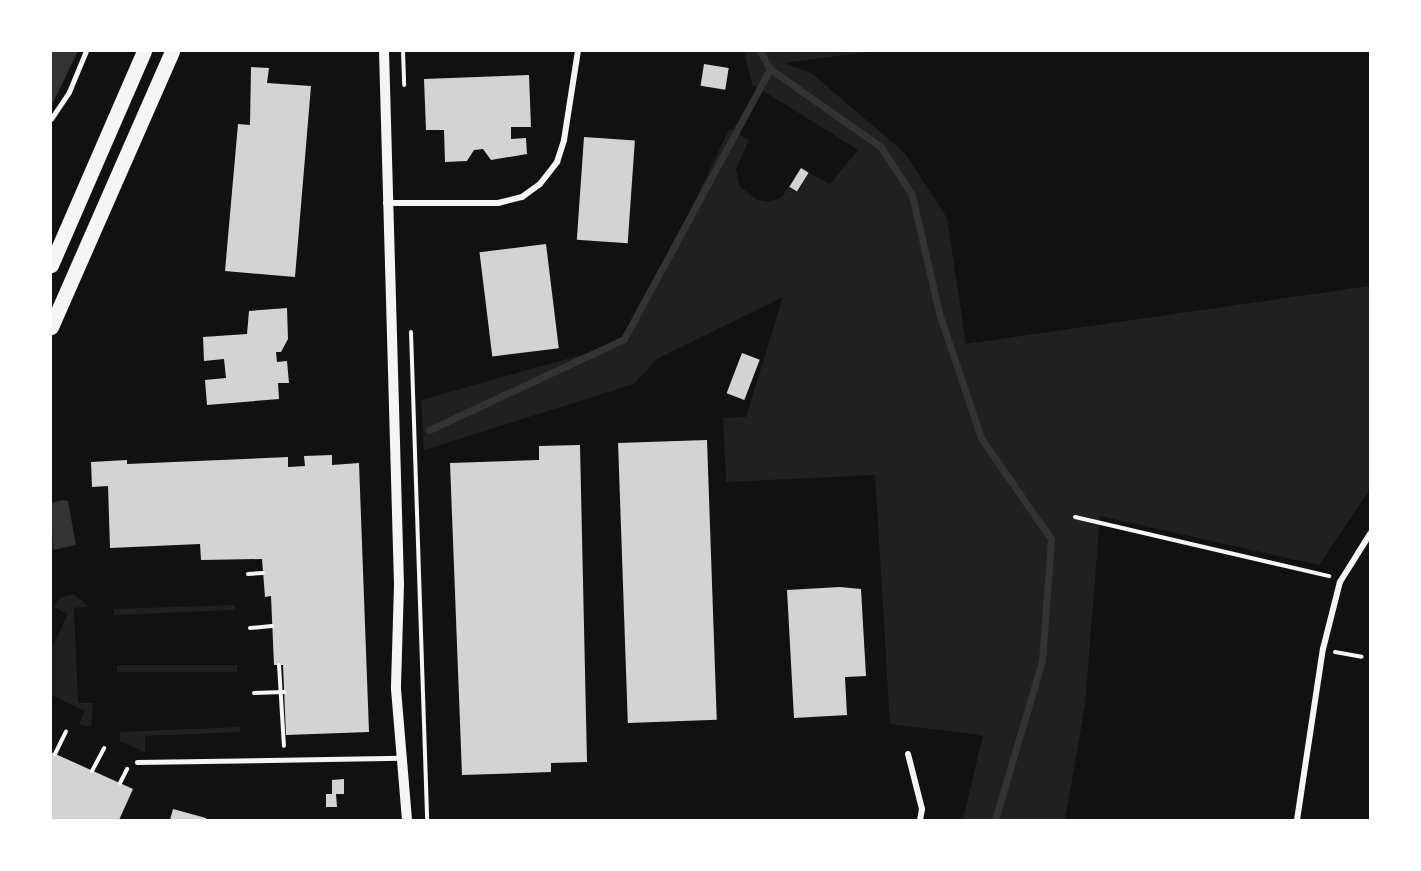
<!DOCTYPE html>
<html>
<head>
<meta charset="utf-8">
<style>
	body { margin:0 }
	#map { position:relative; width:1421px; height:871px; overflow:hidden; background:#111; font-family:"Asap Condensed",sans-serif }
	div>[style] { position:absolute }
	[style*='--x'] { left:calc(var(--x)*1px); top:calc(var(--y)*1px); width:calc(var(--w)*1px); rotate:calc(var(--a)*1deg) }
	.green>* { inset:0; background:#202020; transform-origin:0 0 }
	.water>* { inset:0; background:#333 }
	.stream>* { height:7px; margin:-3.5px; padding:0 3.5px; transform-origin:3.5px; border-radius:3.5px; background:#333 }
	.building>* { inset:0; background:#d3d3d3; transform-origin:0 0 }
	.path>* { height:4px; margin:-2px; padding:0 2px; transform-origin:2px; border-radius:2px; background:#f5f5f5 }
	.service>* { height:4.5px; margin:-2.25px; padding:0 2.25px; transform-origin:2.25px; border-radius:2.25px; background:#f5f5f5 }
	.minor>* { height:6px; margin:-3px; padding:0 3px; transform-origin:3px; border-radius:3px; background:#f5f5f5 }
	.tertiary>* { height:10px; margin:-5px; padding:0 5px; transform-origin:5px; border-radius:5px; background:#f5f5f5 }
	.primary>* { height:15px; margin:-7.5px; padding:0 7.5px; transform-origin:7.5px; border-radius:7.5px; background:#f5f5f5 }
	span { translate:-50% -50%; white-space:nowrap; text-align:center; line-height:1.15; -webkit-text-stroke:6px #fff; paint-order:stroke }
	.frame { position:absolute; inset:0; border:52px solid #fff; pointer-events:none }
</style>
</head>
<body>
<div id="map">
	<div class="green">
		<i style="clip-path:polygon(744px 51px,876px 51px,784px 63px,811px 73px,904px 152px,947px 218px,966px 344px,1370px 286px,1370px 489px,1319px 565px,1100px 516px,1085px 705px,1065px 820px,963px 820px,983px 735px,890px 724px,875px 475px,726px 482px,723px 418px,746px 417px,783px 297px,657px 359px,634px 384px,424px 450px,421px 400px,628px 342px,729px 129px,749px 140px,736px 169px,740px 187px,757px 200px,770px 202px,782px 197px,789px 187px,798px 192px,809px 173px,830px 184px,858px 150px,752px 84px)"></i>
		<i style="clip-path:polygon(73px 594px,89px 606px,74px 608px,78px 703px,93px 703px,91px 727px,79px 724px,85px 711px,51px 695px,51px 650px,68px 614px,54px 607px,59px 598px)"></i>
		<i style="clip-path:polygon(235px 605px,235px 610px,114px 615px,114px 609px)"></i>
		<i style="left:237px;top:665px;width:7px;height:120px;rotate:90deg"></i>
		<i style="clip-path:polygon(240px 727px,240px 732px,145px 736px,145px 752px,120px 741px,120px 732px)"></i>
	</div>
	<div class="water">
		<i style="clip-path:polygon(51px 51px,78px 51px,51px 107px)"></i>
		<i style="clip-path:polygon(62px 500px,68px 501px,76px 545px,53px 550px,51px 503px)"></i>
	</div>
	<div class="stream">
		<i style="--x:760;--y:51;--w:21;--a:61"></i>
		<i style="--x:770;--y:69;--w:136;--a:35.1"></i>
		<i style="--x:881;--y:147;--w:57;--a:57.1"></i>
		<i style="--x:912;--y:195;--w:121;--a:77.1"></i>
		<i style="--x:939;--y:313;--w:132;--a:71.4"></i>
		<i style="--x:981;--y:438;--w:123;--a:55.3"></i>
		<i style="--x:1051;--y:539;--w:122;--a:94.2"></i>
		<i style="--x:1042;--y:661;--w:166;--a:106.5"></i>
		<i style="--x:429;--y:430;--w:215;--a:-25"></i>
		<i style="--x:624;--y:339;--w:307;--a:-61.6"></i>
	</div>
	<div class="building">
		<i style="left:704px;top:64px;width:25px;height:22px;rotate:9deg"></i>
		<i style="clip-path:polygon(251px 67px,269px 68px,267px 83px,311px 86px,295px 277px,225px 271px,238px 124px,250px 125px)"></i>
		<i style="clip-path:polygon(529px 75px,531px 127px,511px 127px,511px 139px,526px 138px,527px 154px,491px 160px,483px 149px,474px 150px,467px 161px,445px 162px,444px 130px,426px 130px,424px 79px)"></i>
		<i style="left:584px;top:137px;width:51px;height:103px;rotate:4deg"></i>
		<i style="left:801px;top:168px;width:9px;height:22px;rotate:32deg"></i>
		<i style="left:546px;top:244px;width:105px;height:67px;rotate:83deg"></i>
		<i style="clip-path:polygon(287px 308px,288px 339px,281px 352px,276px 352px,277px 362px,287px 361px,289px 383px,278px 383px,279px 399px,207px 405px,205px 380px,226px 378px,224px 359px,204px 361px,203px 337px,247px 334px,249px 311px)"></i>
		<i style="left:742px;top:353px;width:19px;height:43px;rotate:21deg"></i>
		<i style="left:707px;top:440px;width:280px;height:89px;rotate:88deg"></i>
		<i style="clip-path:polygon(580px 445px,587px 762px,551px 763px,551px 772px,462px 775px,450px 463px,539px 460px,539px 446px)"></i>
		<i style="clip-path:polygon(332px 455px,332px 465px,359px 463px,369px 732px,286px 735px,283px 665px,274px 665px,271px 596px,265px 597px,262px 559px,201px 560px,200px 544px,110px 548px,108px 486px,92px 487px,91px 462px,127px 460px,127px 464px,288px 457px,288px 467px,305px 466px,304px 456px)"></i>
		<i style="clip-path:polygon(840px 587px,861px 589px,866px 676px,845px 677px,847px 715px,794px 718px,787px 590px)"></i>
		<i style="clip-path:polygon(51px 752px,133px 789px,119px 820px,51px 820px)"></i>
		<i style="clip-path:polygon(344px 779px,344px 794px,336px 794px,337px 807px,326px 807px,326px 794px,332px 794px,332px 780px)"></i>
		<i style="clip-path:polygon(173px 809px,206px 818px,206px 820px,170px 820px)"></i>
	</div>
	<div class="path">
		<i style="--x:403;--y:51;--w:34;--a:88"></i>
		<i style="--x:411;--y:332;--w:488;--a:88.1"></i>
		<i style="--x:1075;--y:517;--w:261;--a:13.1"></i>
		<i style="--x:248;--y:574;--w:15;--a:-4"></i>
		<i style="--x:250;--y:628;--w:22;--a:-5"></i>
		<i style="--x:1335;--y:652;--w:27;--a:10"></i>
		<i style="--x:279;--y:665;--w:81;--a:86.5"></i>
		<i style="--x:254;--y:693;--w:30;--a:-2"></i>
		<i style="--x:55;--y:754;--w:25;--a:-64"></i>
		<i style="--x:92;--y:771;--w:26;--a:-62"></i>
		<i style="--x:120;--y:783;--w:16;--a:-63"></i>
	</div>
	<div class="service">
		<i style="--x:51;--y:119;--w:32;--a:-56"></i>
		<i style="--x:69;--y:92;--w:44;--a:-67.5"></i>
		<i style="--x:137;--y:762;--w:264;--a:-0.9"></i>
	</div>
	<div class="minor">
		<i style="--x:386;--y:203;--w:112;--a:0"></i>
		<i style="--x:498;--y:203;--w:25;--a:-14"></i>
		<i style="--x:522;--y:197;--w:22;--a:-36"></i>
		<i style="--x:540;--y:184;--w:28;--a:-52"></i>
		<i style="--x:557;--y:162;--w:23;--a:-72"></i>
		<i style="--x:564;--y:140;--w:90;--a:-81.1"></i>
		<i style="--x:908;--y:754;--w:57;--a:75.7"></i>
		<i style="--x:922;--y:809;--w:11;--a:100"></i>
		<i style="--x:1297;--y:820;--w:173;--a:-81.4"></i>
		<i style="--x:1323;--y:649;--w:69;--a:-75.8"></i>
		<i style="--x:1340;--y:582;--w:57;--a:-58"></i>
	</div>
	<div class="tertiary">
		<i style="--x:384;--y:51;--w:534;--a:88.39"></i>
		<i style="--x:399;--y:585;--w:104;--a:91.7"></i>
		<i style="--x:396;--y:689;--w:131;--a:85.2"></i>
	</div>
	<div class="primary">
		<i style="--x:51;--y:265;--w:233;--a:-66.5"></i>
		<i style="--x:51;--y:327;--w:301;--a:-66.3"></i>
	</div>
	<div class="frame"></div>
</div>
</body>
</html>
